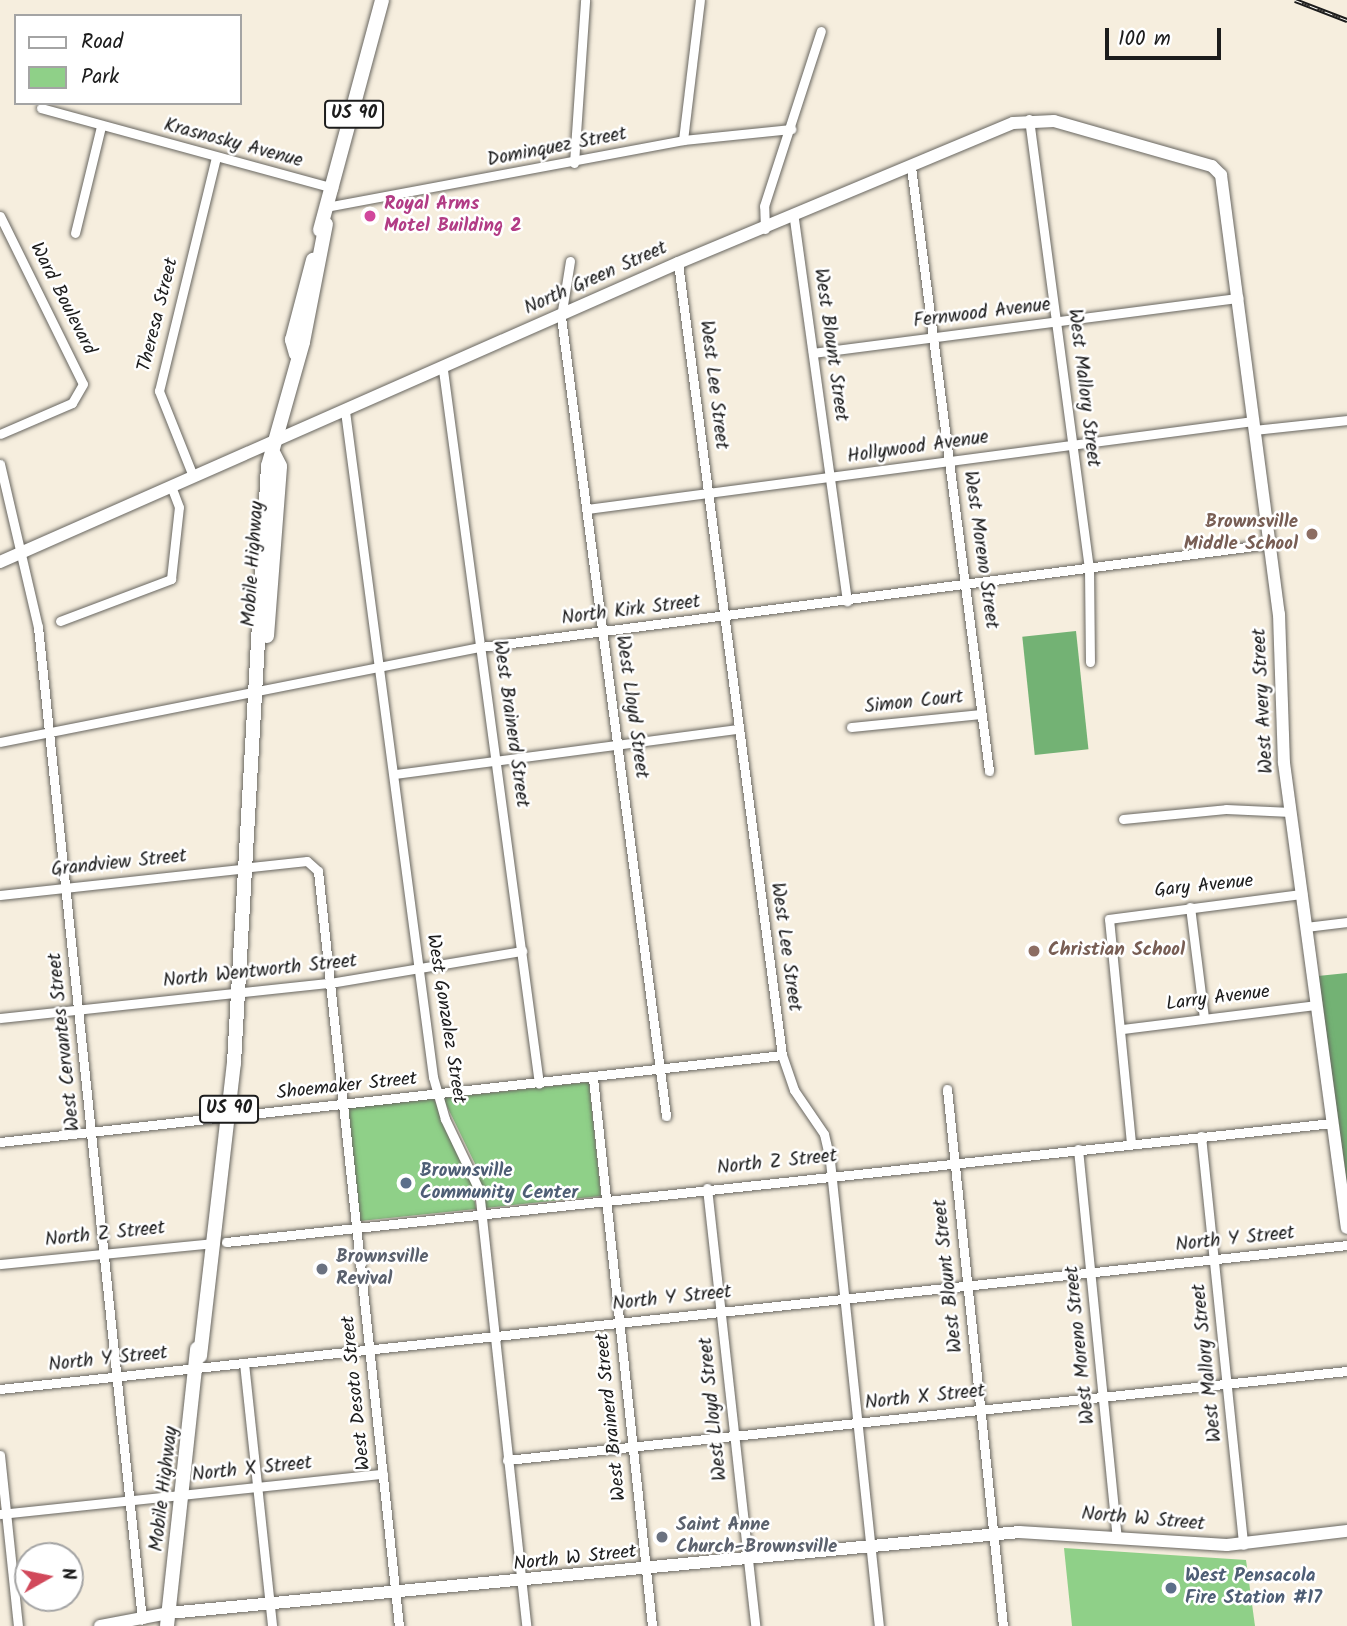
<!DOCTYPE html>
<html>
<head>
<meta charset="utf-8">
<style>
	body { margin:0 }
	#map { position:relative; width:1347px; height:1626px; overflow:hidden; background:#f6eede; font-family:Kalam,sans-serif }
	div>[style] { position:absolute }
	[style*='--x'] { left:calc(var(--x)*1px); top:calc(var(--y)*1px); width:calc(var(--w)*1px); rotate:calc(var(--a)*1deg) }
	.green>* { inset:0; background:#8fd088 }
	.forest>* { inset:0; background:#73b274; transform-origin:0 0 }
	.roads { filter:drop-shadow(0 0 2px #686660) drop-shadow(0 0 2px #686660) }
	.street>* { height:9px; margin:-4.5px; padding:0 4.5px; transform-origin:4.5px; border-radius:4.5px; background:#fff }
	.secondary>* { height:12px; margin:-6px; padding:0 6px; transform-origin:6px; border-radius:6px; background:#fff }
	.primary>* { height:14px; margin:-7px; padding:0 7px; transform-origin:7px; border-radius:7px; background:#fff }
	.rail>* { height:5px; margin-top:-2.5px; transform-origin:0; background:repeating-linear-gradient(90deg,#fff 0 8px,#1c1c1c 0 16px); box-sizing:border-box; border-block:2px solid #1c1c1c }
	.dots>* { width:19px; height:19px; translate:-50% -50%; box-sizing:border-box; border:4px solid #fff; border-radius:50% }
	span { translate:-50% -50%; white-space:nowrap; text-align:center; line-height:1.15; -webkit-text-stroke:5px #fff; paint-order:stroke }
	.shield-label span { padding:2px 5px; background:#fff; border:2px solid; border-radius:5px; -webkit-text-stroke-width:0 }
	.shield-label { font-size:18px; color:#1c1c1c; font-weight:700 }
	.street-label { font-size:19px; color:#1c1c1c }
	.hotel-label { font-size:19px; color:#b23c85; font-weight:700 }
	.left { translate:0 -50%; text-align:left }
	.education-label { font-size:19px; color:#785e54; font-weight:700 }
	.right { translate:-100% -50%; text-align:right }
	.service-label { font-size:19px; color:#4e5e75; font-weight:700 }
	.worship-label { font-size:19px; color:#5b616d; font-weight:700 }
	.legend { position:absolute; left:14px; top:14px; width:228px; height:91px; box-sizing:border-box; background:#fff; border:2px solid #a4a4a4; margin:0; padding:9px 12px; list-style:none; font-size:21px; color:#1c1c1c }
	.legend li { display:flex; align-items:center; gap:14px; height:35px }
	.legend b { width:35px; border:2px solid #a4a4a4 }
	.north { position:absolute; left:14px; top:1542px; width:70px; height:70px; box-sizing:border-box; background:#fff; border:2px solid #a4a4a4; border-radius:50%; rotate:81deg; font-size:19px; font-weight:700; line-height:28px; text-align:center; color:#1c1c1c }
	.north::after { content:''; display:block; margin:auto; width:24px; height:32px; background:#d1495b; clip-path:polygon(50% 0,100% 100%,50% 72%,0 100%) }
	.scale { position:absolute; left:1105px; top:28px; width:116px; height:32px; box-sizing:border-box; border:4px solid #1c1c1c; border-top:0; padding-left:9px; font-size:21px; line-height:24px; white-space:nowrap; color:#1c1c1c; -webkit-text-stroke:5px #fff; paint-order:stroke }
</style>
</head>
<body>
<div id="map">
	<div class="green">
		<i style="clip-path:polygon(589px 1082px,601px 1196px,485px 1208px,478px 1170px,443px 1098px)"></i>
		<i style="clip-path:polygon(434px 1099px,470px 1172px,476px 1209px,360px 1221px,348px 1108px)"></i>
		<i style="clip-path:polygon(1064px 1548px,1246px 1560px,1255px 1626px,1072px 1626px)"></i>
	</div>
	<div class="forest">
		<i style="left:1076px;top:631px;width:119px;height:54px;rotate:84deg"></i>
		<i style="clip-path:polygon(1347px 973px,1347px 1191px,1318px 976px)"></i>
	</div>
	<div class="roads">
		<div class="street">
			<i style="--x:41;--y:108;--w:303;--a:15.3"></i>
			<i style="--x:1029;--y:119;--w:453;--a:82.4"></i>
			<i style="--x:1089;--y:568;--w:94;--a:89.4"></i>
			<i style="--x:683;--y:140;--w:141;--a:-83.1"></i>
			<i style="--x:574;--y:163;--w:163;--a:-86.1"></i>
			<i style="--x:911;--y:167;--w:609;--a:82.64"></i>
			<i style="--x:331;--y:206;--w:358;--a:-10.6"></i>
			<i style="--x:683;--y:140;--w:109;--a:-5.8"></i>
			<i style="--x:0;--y:216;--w:187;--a:63.7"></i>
			<i style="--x:83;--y:384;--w:22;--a:120"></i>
			<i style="--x:72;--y:403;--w:78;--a:156.7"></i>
			<i style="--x:794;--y:219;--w:386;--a:82.1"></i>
			<i style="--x:765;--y:229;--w:23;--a:-92"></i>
			<i style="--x:764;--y:206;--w:184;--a:-72"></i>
			<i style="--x:75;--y:233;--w:110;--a:-76.3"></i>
			<i style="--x:570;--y:261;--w:57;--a:99.1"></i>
			<i style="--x:561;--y:317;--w:806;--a:82.51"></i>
			<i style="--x:678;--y:263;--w:799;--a:82.52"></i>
			<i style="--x:782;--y:1055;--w:37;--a:71"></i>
			<i style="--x:794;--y:1090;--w:53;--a:55.7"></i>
			<i style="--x:824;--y:1134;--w:28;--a:77"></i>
			<i style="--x:830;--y:1161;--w:468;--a:84"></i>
			<i style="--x:813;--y:353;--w:429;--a:-7.4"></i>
			<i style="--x:443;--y:370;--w:720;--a:82.34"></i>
			<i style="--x:345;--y:411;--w:672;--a:82.47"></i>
			<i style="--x:433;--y:1077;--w:44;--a:74.1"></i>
			<i style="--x:445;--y:1119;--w:79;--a:64.4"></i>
			<i style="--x:479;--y:1190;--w:439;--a:83.8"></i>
			<i style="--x:1254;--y:430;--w:94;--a:-6.1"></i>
			<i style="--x:0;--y:464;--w:167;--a:76.9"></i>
			<i style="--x:38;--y:627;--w:998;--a:84.02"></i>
			<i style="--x:193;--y:476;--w:92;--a:-111.8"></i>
			<i style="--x:159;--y:391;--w:241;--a:-76.3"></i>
			<i style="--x:587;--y:509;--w:672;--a:-7.53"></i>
			<i style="--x:60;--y:621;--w:119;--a:-20.7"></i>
			<i style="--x:171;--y:579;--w:72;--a:-83.7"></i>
			<i style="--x:179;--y:507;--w:22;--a:-111"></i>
			<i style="--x:851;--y:727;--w:131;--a:-5.7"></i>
			<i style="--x:0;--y:742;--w:490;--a:-11.2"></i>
			<i style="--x:481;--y:647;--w:796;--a:-7.44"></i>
			<i style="--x:395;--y:774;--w:347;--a:-7.5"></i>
			<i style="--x:1123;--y:819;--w:103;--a:-5.5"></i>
			<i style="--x:1226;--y:809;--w:65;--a:2.6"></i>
			<i style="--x:251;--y:867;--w:56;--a:-6.1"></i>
			<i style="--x:307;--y:861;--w:15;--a:42"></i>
			<i style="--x:318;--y:871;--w:759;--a:83.88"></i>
			<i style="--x:0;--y:895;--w:242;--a:-6.2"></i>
			<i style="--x:1190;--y:907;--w:112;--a:82.8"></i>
			<i style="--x:1306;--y:927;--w:41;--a:-7"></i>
			<i style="--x:0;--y:1018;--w:332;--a:-6.1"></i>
			<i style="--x:330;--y:983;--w:195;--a:-9.5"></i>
			<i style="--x:1123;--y:1029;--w:195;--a:-7.1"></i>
			<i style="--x:593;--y:1078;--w:551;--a:83.85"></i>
			<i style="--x:947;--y:1089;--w:540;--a:84.05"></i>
			<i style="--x:1201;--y:1136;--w:411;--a:84.1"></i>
			<i style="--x:0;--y:1142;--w:787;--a:-6.35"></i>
			<i style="--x:1131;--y:1143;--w:225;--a:-95.6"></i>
			<i style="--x:1109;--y:919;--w:195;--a:-7.4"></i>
			<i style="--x:1078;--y:1149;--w:391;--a:84.3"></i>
			<i style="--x:707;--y:1188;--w:441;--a:83.7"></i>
			<i style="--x:226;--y:1242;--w:1112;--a:-6.14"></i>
			<i style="--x:0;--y:1264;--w:216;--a:-5.6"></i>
			<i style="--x:244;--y:1363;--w:264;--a:83.9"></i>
			<i style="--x:0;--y:1389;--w:1355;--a:-6.1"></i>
			<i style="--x:0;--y:1455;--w:172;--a:84"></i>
			<i style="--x:507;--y:1460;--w:845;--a:-6.05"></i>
			<i style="--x:0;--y:1514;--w:385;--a:-6"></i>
		</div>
		<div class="secondary">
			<i style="--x:0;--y:562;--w:741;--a:-23.8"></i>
			<i style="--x:678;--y:263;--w:363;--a:-22.7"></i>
			<i style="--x:1013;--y:123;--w:41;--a:-2.8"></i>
			<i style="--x:1054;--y:121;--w:164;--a:15.9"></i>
			<i style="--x:1212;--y:166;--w:13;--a:45"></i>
			<i style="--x:1221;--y:175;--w:443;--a:82.5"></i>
			<i style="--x:1279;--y:614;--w:149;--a:88.1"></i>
			<i style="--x:1284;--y:763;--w:469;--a:82.3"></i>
			<i style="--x:100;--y:1626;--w:70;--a:-10.7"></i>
			<i style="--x:169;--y:1613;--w:854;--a:-5.44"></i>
			<i style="--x:1019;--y:1532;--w:208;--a:3.6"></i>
			<i style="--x:1227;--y:1545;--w:121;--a:-6.7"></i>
		</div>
		<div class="primary">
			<i style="--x:320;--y:230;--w:238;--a:-74.9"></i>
			<i style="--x:296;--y:354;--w:15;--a:-106"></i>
			<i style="--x:292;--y:340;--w:83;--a:-75.3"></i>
			<i style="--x:267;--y:636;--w:170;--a:-85.6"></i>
			<i style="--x:280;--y:466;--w:13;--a:-117"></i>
			<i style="--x:200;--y:1356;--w:295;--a:-83.4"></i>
			<i style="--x:234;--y:1063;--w:598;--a:-86.74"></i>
			<i style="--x:268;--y:466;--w:129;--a:-74.2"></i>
			<i style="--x:303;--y:342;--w:120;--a:-79"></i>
			<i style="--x:167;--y:1626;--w:279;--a:-83.8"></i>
		</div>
	</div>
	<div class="rail">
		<i style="--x:1295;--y:0;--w:56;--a:21"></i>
	</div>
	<div class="dots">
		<i style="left:370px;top:216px;background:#d1479c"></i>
		<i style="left:1312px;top:534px;background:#8d6e63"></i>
		<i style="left:1034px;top:951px;background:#8d6e63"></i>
		<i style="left:406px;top:1183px;background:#5c6f8a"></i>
		<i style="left:322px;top:1269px;background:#6b7280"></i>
		<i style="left:662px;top:1537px;background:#6b7280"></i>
		<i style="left:1171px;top:1588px;background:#5c6f8a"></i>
	</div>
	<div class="shield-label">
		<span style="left:354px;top:114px">US 90</span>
		<span style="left:229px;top:1109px">US 90</span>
	</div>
	<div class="street-label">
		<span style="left:233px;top:144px;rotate:15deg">Krasnosky Avenue</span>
		<span style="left:557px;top:148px;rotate:-11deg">Dominquez Street</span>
		<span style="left:596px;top:279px;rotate:-24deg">North Green Street</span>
		<span style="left:62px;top:299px;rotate:63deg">Ward Boulevard</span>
		<span style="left:982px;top:314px;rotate:-7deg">Fernwood Avenue</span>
		<span style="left:159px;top:315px;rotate:-76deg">Theresa Street</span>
		<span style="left:830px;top:345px;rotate:82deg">West Blount Street</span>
		<span style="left:713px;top:385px;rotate:83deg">West Lee Street</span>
		<span style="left:1083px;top:388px;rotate:83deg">West Mallory Street</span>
		<span style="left:918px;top:448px;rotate:-8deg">Hollywood Avenue</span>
		<span style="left:980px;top:550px;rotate:82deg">West Moreno Street</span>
		<span style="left:254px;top:564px;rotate:-86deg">Mobile Highway</span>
		<span style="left:631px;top:611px;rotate:-7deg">North Kirk Street</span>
		<span style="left:1264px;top:701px;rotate:-93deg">West Avery Street</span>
		<span style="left:914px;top:703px;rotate:-6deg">Simon Court</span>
		<span style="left:631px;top:707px;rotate:82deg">West Lloyd Street</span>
		<span style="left:510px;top:724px;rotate:82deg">West Brainerd Street</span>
		<span style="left:119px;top:864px;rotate:-6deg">Grandview Street</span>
		<span style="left:1204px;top:887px;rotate:-6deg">Gary Avenue</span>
		<span style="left:785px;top:947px;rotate:82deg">West Lee Street</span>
		<span style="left:260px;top:972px;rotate:-6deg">North Wentworth Street</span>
		<span style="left:1218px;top:999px;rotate:-7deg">Larry Avenue</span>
		<span style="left:445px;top:1019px;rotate:81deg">West Gonzalez Street</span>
		<span style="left:65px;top:1042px;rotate:-96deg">West Cervantes Street</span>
		<span style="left:347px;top:1087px;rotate:-6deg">Shoemaker Street</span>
		<span style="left:777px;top:1163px;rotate:-6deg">North Z Street</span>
		<span style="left:105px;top:1235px;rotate:-6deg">North Z Street</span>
		<span style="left:1235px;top:1240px;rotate:-6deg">North Y Street</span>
		<span style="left:949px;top:1276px;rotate:-96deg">West Blount Street</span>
		<span style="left:672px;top:1299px;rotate:-6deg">North Y Street</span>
		<span style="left:1081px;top:1345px;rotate:-96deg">West Moreno Street</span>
		<span style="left:108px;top:1360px;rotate:-6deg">North Y Street</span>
		<span style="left:1208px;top:1363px;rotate:-96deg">West Mallory Street</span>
		<span style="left:357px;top:1393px;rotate:-96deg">West Desoto Street</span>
		<span style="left:925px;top:1398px;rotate:-6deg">North X Street</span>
		<span style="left:714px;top:1409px;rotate:-96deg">West Lloyd Street</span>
		<span style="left:612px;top:1417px;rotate:-96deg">West Brainerd Street</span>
		<span style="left:252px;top:1470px;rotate:-6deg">North X Street</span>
		<span style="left:165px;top:1489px;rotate:-83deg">Mobile Highway</span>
		<span style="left:1143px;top:1520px;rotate:5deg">North W Street</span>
		<span style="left:575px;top:1559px;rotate:-6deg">North W Street</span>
	</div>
	<div class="hotel-label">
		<span class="left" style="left:384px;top:216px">Royal Arms<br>Motel Building 2</span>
	</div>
	<div class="education-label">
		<span class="right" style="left:1298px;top:534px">Brownsville<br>Middle School</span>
		<span class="left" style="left:1048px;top:951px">Christian School</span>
	</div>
	<div class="service-label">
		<span class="left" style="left:420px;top:1183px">Brownsville<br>Community Center</span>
		<span class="left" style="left:1185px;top:1588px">West Pensacola<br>Fire Station #17</span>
	</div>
	<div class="worship-label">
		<span class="left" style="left:336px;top:1269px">Brownsville<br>Revival</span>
		<span class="left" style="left:676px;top:1537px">Saint Anne<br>Church-Brownsville</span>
	</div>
	<ul class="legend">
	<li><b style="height:9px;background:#fff"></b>Road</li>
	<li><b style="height:19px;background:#8fd088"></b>Park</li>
	</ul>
	<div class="north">N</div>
	<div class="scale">100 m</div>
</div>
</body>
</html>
